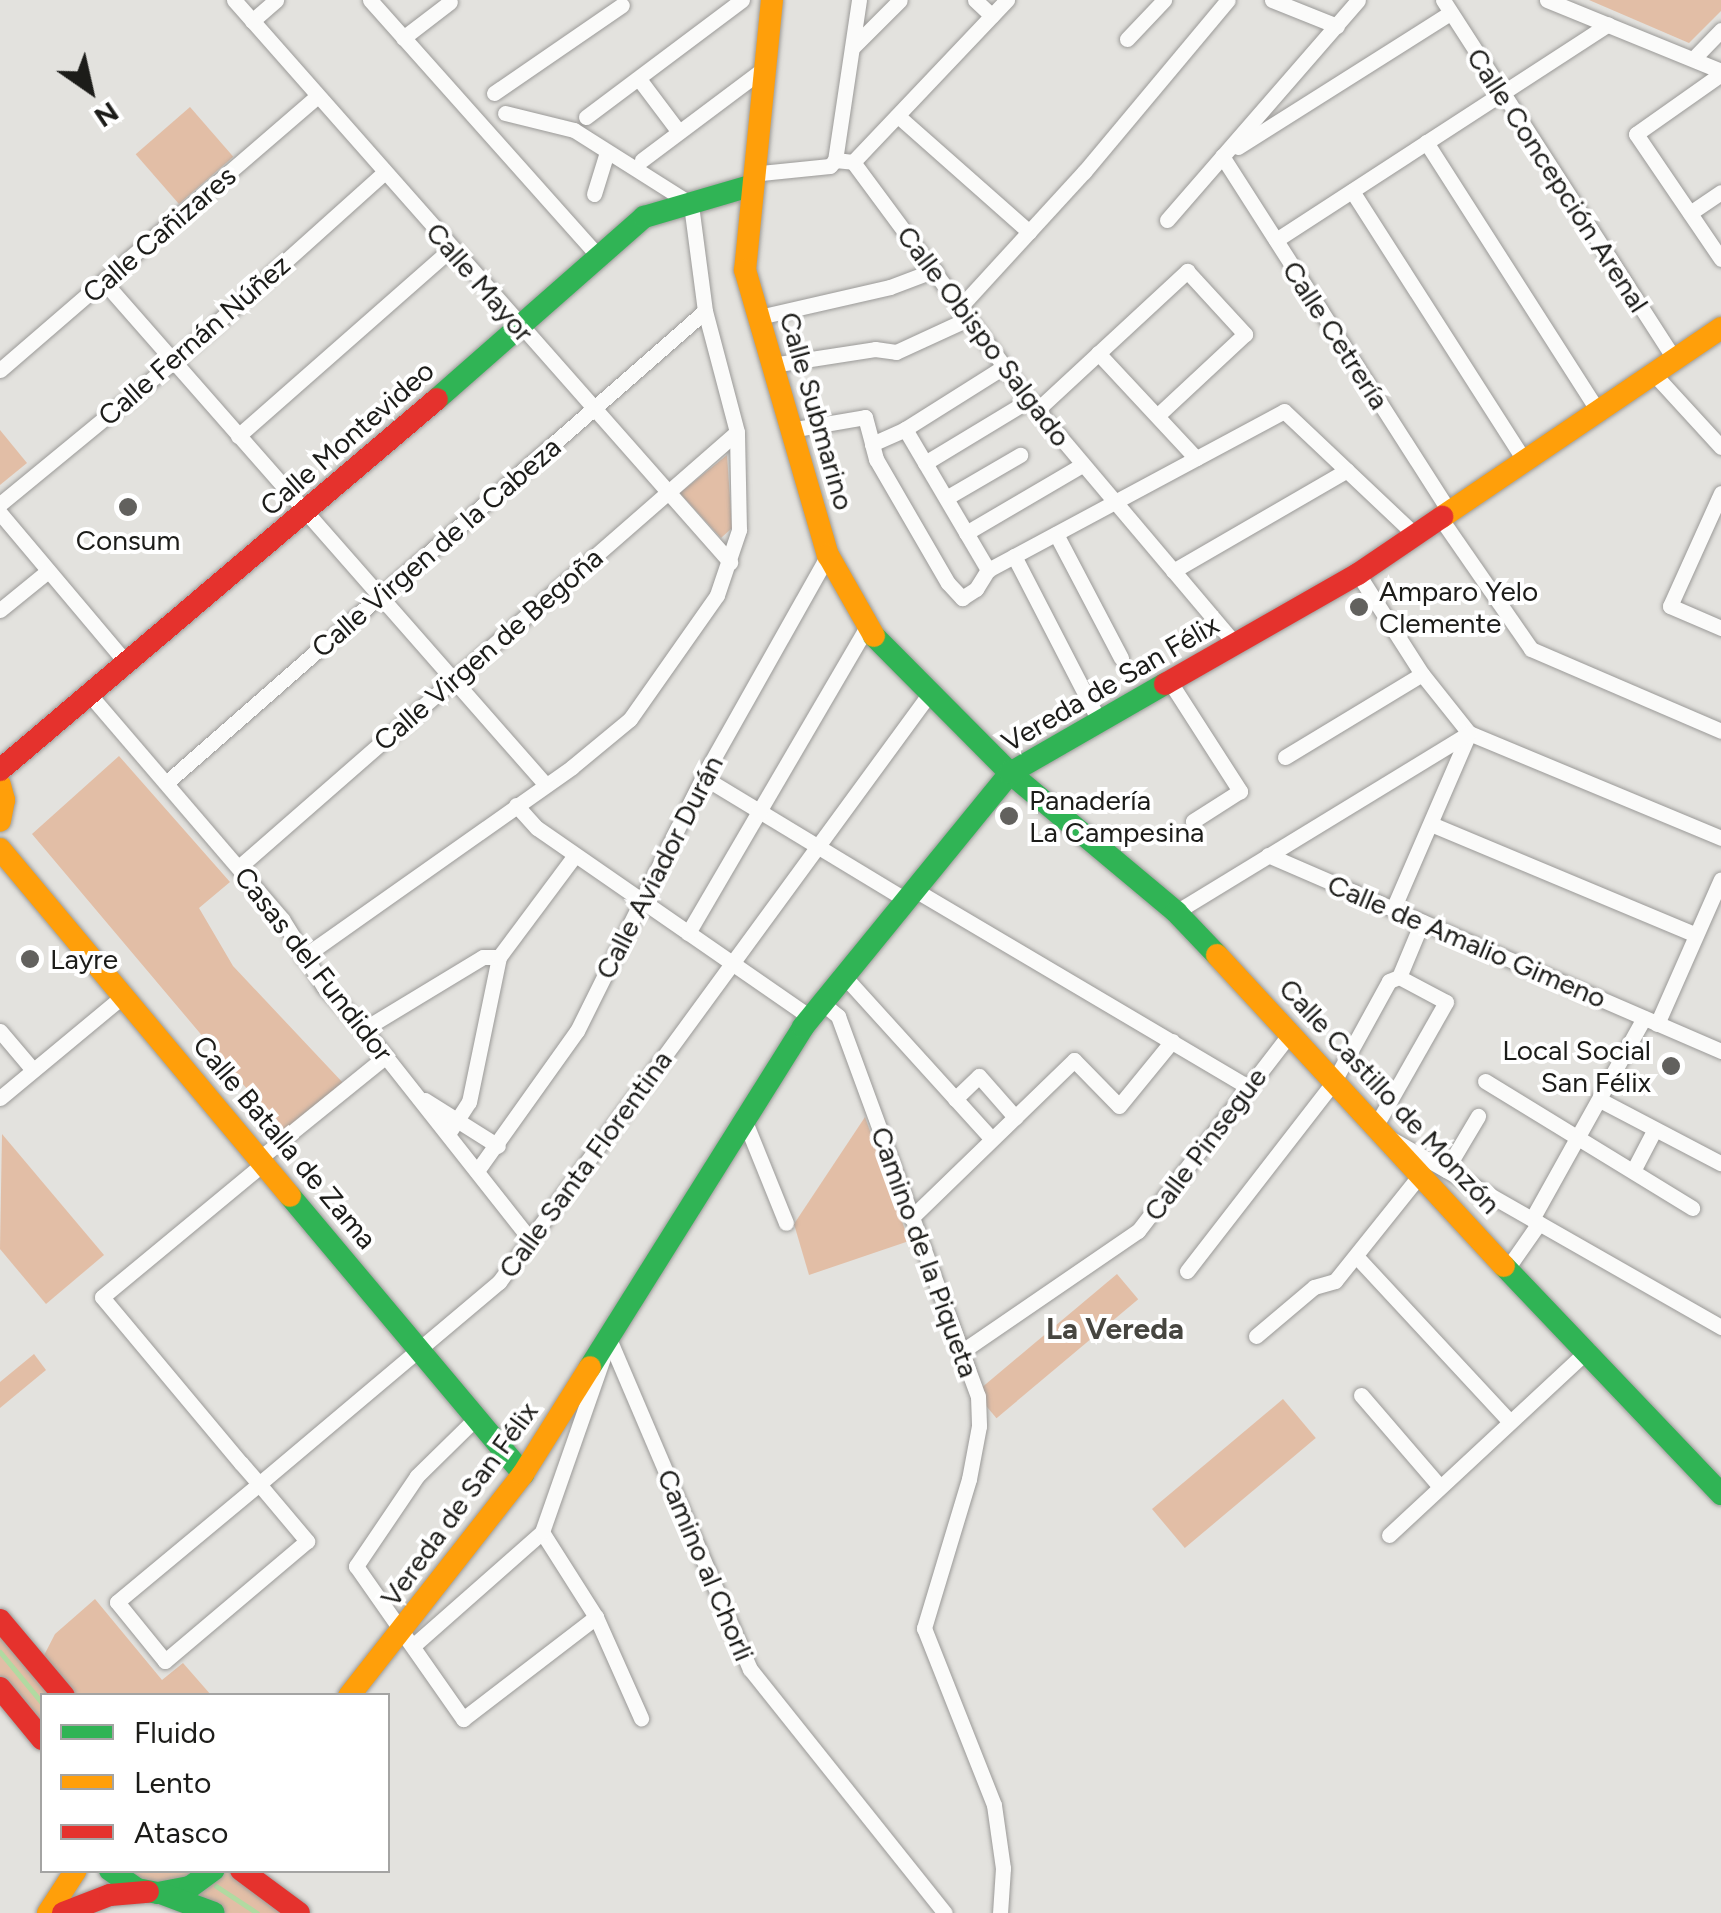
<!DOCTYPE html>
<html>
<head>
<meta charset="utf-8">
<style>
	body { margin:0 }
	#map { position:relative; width:1721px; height:1913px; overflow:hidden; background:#e3e2de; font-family:Figtree,sans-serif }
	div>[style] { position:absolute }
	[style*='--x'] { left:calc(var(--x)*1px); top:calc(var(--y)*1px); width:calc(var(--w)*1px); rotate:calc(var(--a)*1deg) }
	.green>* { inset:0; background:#e2bea6; transform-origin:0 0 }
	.stream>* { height:5px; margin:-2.5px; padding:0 2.5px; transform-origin:2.5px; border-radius:2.5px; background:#b1daa1 }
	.roads { filter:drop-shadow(0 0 2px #9b9a98) drop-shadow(0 0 2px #9b9a98) }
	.street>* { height:15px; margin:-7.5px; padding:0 7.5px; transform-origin:7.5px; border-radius:7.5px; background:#fbfbfa }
	.fast>* { height:22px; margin:-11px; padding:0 11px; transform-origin:11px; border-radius:11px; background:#30b455 }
	.slow>* { height:22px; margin:-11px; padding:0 11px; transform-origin:11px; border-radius:11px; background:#ff9f0a }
	.jam>* { height:22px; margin:-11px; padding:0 11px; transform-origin:11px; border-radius:11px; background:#e5322d }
	.dots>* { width:28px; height:28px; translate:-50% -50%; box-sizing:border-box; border:5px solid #fff; border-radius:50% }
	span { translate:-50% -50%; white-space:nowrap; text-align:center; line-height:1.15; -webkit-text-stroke:8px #fff; paint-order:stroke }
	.street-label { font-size:28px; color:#1c1c19 }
	.poi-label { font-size:28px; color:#1c1c19 }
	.left { translate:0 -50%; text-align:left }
	.right { translate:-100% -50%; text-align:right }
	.neighbourhood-label { font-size:30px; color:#474640; font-weight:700 }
	.legend { position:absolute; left:40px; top:1693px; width:350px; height:180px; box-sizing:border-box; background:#fff; border:2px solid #a4a4a3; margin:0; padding:12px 18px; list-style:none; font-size:30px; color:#1c1c19 }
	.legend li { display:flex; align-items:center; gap:20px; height:50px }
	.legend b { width:50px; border:2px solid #a4a4a3 }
	.north { position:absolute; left:40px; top:40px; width:100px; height:100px; -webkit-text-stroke:8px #fff; paint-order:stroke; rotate:146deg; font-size:28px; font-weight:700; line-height:40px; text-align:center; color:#1c1c19 }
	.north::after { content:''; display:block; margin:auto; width:35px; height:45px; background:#1c1c19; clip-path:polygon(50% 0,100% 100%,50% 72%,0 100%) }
</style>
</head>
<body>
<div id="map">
	<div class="green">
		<i style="clip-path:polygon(1589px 0,1721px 0,1721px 11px,1689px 43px)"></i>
		<i style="left:190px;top:107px;width:66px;height:72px;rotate:49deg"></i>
		<i style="clip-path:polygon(0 430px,27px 463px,0 485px)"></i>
		<i style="clip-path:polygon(727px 455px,732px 528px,721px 538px,680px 493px)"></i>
		<i style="clip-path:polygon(119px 756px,230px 882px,199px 908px,233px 966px,345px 1085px,285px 1134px,32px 834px)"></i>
		<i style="clip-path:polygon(865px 1117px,909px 1241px,809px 1275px,794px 1224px)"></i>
		<i style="clip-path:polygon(2px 1134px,104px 1255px,46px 1304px,0 1249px)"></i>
		<i style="left:1117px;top:1274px;width:33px;height:185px;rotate:50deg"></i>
		<i style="clip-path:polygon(34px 1354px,46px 1370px,0 1408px,0 1382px)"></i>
		<i style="left:1283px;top:1399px;width:51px;height:171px;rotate:50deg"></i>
		<i style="clip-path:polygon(95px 1599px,162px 1680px,183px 1663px,211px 1695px,42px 1696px,42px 1739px,0 1688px,0 1620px,39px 1665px,55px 1634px)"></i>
		<i style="clip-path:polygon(110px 1871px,241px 1871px,299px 1913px,214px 1913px)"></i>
	</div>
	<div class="stream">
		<i style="--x:0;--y:1652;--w:66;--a:50.5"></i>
		<i style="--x:216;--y:1886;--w:49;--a:33.4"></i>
	</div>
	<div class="roads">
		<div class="street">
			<i style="--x:234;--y:0;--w:750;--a:48.57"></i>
			<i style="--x:370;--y:0;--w:343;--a:48.3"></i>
			<i style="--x:859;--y:0;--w:162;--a:98.5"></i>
			<i style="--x:835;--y:160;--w:18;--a:6"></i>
			<i style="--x:853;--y:162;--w:296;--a:53.5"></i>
			<i style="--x:1029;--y:400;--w:321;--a:49.8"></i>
			<i style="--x:975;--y:0;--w:23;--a:43"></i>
			<i style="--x:1272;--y:0;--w:70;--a:21.8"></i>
			<i style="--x:1443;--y:0;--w:428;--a:57.2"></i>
			<i style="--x:1547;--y:0;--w:188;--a:22.2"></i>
			<i style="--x:252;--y:21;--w:32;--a:-41"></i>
			<i style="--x:403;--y:38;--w:59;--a:-37.5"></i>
			<i style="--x:1127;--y:39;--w:54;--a:-46.5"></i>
			<i style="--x:853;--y:47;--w:66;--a:-45"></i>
			<i style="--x:1694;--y:58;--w:39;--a:-46"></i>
			<i style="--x:1721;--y:74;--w:104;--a:144.8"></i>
			<i style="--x:1636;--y:134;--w:151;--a:55.8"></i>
			<i style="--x:639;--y:79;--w:66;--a:53"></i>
			<i style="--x:494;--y:93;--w:155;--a:-34.5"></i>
			<i style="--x:898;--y:116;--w:175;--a:41.5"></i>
			<i style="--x:586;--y:117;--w:195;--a:-36.9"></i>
			<i style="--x:1426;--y:142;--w:321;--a:57.4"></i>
			<i style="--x:1238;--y:147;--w:251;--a:-32.3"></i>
			<i style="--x:1222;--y:156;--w:424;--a:57.4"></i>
			<i style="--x:642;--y:160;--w:155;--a:-36.9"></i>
			<i style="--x:853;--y:162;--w:224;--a:-46.5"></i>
			<i style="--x:751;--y:174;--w:79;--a:-5.8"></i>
			<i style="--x:830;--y:166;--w:8;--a:-50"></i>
			<i style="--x:1352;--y:191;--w:322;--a:57.4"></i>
			<i style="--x:594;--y:194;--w:44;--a:-72.8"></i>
			<i style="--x:1690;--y:213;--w:37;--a:-34"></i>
			<i style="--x:1167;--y:220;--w:291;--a:-49"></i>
			<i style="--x:1276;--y:240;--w:396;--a:-33"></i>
			<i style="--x:105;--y:283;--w:667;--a:48.71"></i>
			<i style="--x:961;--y:306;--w:182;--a:-47.5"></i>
			<i style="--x:1084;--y:172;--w:224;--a:-50.1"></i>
			<i style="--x:759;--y:317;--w:134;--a:-12.9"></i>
			<i style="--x:890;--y:287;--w:48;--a:-20.7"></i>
			<i style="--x:1098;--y:353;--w:144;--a:47"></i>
			<i style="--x:772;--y:365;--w:104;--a:-8.8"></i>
			<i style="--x:875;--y:349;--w:21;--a:8"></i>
			<i style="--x:896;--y:352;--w:81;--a:-24.7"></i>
			<i style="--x:0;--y:370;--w:419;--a:-40.8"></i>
			<i style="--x:1654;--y:374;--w:99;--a:47.5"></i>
			<i style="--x:1037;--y:410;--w:205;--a:-42.8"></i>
			<i style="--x:1187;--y:271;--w:86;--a:47.4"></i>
			<i style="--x:1245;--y:334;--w:120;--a:137"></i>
			<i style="--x:905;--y:429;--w:164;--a:59.5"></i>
			<i style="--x:790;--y:430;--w:76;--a:-9.8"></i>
			<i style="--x:865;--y:417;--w:28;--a:75"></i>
			<i style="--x:872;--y:444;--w:36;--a:-24"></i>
			<i style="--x:905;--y:429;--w:118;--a:-32.2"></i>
			<i style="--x:238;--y:436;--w:283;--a:-41.3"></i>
			<i style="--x:872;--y:444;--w:16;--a:75"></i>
			<i style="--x:876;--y:459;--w:143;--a:59.9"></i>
			<i style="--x:948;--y:583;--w:21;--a:47"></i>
			<i style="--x:962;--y:598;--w:17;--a:-33"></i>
			<i style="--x:976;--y:589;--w:22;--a:-58"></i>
			<i style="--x:925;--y:463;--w:122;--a:-31.2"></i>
			<i style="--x:1721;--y:493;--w:124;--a:114.3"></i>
			<i style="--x:1670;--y:606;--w:56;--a:23.3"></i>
			<i style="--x:946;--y:498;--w:86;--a:-30.2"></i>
			<i style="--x:0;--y:504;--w:224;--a:-39.4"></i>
			<i style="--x:173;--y:362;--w:283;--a:-41.9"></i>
			<i style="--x:0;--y:513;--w:197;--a:49.9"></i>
			<i style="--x:1441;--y:519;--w:158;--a:55.3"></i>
			<i style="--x:1531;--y:649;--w:207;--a:23.3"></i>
			<i style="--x:966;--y:533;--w:134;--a:-30.4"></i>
			<i style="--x:1056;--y:534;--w:140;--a:62.3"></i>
			<i style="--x:1014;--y:556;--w:186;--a:62.7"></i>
			<i style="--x:988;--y:570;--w:336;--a:-28.2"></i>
			<i style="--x:1284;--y:411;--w:182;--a:43.4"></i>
			<i style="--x:1173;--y:571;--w:201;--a:-30.1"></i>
			<i style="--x:1358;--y:574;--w:119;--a:57.4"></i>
			<i style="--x:1422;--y:674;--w:75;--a:51.5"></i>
			<i style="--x:1469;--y:733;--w:273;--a:22.6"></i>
			<i style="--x:0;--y:610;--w:62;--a:-39.1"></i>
			<i style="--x:1170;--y:682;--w:130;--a:57.3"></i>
			<i style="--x:1240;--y:791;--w:56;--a:147.4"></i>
			<i style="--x:90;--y:695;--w:295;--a:49.4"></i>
			<i style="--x:282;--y:919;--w:80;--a:58.3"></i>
			<i style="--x:324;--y:987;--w:58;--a:46.4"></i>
			<i style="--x:364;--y:1029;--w:268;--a:51.7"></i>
			<i style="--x:1285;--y:757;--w:160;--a:-31.2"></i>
			<i style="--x:703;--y:777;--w:237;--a:31.2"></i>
			<i style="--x:166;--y:783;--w:716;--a:-41.21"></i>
			<i style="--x:516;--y:805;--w:31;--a:48"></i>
			<i style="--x:537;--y:828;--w:332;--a:34.7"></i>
			<i style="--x:1431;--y:824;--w:287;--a:22.7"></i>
			<i style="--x:1268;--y:855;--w:494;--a:23.4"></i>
			<i style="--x:239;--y:867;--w:661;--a:-41.14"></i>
			<i style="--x:915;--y:890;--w:387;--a:30.6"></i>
			<i style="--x:1393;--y:909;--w:192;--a:-66.6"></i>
			<i style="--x:1176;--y:912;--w:343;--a:-31.4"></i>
			<i style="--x:688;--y:933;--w:353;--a:-59.7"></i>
			<i style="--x:303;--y:957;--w:329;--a:-35.2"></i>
			<i style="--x:572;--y:767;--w:75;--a:-39.6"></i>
			<i style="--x:630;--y:719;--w:151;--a:-54.9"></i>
			<i style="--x:717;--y:595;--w:69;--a:-71.3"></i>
			<i style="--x:739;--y:530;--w:98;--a:-91.2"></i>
			<i style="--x:737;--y:432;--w:125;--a:-104.8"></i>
			<i style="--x:705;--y:311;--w:108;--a:-97.5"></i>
			<i style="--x:691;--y:204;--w:138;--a:-147.7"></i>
			<i style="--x:574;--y:130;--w:71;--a:-166.2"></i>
			<i style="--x:844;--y:976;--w:220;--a:47.8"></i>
			<i style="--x:1399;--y:977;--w:53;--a:28"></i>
			<i style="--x:1446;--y:1002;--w:146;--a:119.6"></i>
			<i style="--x:1374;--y:1129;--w:400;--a:29.7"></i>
			<i style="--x:822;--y:1003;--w:21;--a:39"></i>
			<i style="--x:838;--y:1016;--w:405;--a:69.8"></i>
			<i style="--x:978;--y:1396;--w:30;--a:88"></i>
			<i style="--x:979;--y:1426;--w:54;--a:100.7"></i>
			<i style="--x:969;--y:1479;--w:156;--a:106.8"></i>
			<i style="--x:924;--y:1628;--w:190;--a:68.4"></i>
			<i style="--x:994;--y:1805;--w:64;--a:81.9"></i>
			<i style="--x:1003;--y:1868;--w:45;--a:93.8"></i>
			<i style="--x:1657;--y:1024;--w:158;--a:-66.2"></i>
			<i style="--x:364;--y:1029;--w:139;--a:-31.2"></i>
			<i style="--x:483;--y:957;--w:16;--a:0"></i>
			<i style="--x:0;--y:1031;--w:51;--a:49.8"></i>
			<i style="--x:1485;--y:1081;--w:243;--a:31.5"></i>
			<i style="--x:0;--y:1098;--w:161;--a:-39.7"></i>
			<i style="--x:955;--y:1099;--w:33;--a:-44"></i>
			<i style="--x:979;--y:1076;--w:55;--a:48.7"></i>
			<i style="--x:425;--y:1100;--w:86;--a:32.2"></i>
			<i style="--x:1600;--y:1100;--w:136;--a:27.7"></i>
			<i style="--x:744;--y:1119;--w:112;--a:68"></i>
			<i style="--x:448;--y:1134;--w:38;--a:-57"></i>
			<i style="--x:469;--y:1102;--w:148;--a:-78.3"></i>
			<i style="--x:499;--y:957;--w:127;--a:-53.3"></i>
			<i style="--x:260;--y:1158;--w:162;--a:-39"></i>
			<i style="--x:264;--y:1163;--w:210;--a:140.4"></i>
			<i style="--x:102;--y:1297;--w:217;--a:50.1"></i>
			<i style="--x:241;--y:1463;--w:28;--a:49"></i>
			<i style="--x:259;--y:1484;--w:75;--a:49.9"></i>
			<i style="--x:307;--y:1541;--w:186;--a:139.8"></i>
			<i style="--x:165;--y:1661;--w:76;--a:-129.1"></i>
			<i style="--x:117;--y:1602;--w:185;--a:-39.7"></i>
			<i style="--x:259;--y:1484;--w:314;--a:-40.1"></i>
			<i style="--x:499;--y:1282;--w:730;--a:-53.81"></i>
			<i style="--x:1446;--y:1170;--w:63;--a:-59.3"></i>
			<i style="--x:477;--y:1171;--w:172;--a:-54.5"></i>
			<i style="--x:577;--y:1031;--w:284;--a:-63.6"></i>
			<i style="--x:703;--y:777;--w:255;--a:-60.6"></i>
			<i style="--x:1633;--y:1171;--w:47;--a:-62.4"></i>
			<i style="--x:911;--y:1218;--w:227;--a:-44.1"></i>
			<i style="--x:1074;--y:1060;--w:64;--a:45.6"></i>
			<i style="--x:1119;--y:1106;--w:84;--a:-50.8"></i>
			<i style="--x:1532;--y:1219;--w:230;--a:-60.9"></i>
			<i style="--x:1356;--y:1256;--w:226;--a:47.1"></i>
			<i style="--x:1509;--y:1266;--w:52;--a:-55.1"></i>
			<i style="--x:1187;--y:1271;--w:238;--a:-52.2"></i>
			<i style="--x:1333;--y:1083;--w:116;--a:-61.2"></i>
			<i style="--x:1389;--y:981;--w:11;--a:-22"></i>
			<i style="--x:1399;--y:977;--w:60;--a:-67.3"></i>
			<i style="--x:1256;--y:1336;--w:76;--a:-40.2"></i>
			<i style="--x:1314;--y:1287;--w:22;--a:-16"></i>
			<i style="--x:1335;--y:1281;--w:134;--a:-51.3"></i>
			<i style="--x:610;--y:1341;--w:357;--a:66.9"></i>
			<i style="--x:750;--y:1669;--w:312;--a:51.4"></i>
			<i style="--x:964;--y:1350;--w:211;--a:-34.4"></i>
			<i style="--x:1138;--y:1231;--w:251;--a:-52.4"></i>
			<i style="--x:1361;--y:1395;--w:121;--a:49.3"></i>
			<i style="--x:476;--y:1418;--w:83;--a:135.5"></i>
			<i style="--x:417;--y:1476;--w:109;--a:124.1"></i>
			<i style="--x:356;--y:1566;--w:187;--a:55"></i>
			<i style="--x:463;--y:1719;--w:168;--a:-37.5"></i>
			<i style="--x:542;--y:1532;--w:101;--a:57.6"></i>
			<i style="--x:596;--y:1617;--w:111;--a:66"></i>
			<i style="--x:1389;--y:1535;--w:272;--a:-42.9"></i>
			<i style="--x:414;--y:1645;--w:171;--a:-41.4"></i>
			<i style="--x:542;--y:1532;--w:184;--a:-70.7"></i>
		</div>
		<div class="fast">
			<i style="--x:437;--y:399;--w:276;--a:-41.3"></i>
			<i style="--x:644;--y:217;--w:110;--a:-16.3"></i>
			<i style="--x:874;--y:636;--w:193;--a:45.2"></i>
			<i style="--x:1010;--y:773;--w:217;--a:39.9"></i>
			<i style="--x:1176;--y:912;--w:59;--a:46.4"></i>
			<i style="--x:290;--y:1196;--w:363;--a:50"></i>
			<i style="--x:1504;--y:1266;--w:315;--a:46.4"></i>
			<i style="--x:590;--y:1367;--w:401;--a:-57.9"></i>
			<i style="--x:803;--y:1027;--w:328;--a:-50.8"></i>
			<i style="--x:1010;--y:773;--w:179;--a:-29.9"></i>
			<i style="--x:110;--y:1870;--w:33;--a:35"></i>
			<i style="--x:137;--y:1889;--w:21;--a:11"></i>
			<i style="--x:158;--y:1893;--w:33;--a:-11"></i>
			<i style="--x:190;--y:1887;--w:29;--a:-36"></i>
			<i style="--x:163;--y:1894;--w:54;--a:20.4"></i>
		</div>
		<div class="slow">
			<i style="--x:772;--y:0;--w:271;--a:95.7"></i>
			<i style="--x:745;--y:270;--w:297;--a:73.8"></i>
			<i style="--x:828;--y:555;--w:93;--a:60.4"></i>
			<i style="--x:1442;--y:517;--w:337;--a:-34.1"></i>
			<i style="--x:0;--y:785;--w:16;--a:75"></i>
			<i style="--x:4;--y:800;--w:21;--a:101"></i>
			<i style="--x:0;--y:849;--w:452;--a:50.1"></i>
			<i style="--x:1217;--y:955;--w:423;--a:47.3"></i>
			<i style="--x:349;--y:1696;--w:282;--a:-51.9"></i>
			<i style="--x:523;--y:1474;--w:126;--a:-57.9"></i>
			<i style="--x:48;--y:1913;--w:51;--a:-56.9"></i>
		</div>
		<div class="jam">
			<i style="--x:1165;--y:684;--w:222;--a:-29.7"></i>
			<i style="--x:1358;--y:574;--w:102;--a:-34.2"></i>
			<i style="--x:0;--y:770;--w:573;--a:-40.33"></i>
			<i style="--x:0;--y:1620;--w:99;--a:49.9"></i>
			<i style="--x:0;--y:1688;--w:66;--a:50.5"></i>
			<i style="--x:241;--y:1870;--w:72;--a:36.6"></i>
			<i style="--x:63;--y:1913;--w:50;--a:-21"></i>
			<i style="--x:110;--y:1895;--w:38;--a:-5"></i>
		</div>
	</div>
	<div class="dots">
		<i style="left:128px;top:507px;background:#62615e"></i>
		<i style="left:1359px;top:607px;background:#62615e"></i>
		<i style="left:1009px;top:816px;background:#62615e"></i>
		<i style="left:30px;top:959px;background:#62615e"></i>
		<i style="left:1671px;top:1066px;background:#62615e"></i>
	</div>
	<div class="street-label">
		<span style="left:1558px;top:180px;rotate:57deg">Calle Concepción Arenal</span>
		<span style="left:159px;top:234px;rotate:-41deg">Calle Cañizares</span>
		<span style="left:480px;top:282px;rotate:49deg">Calle Mayor</span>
		<span style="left:1336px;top:335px;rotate:57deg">Calle Cetrería</span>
		<span style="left:984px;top:336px;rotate:53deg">Calle Obispo Salgado</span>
		<span style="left:194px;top:340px;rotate:-41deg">Calle Fernán Núñez</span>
		<span style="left:817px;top:411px;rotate:74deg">Calle Submarino</span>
		<span style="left:347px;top:438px;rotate:-41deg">Calle Montevideo</span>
		<span style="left:436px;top:547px;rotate:-41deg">Calle Virgen de la Cabeza</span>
		<span style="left:488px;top:649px;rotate:-41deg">Calle Virgen de Begoña</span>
		<span style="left:1110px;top:683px;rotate:-30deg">Vereda de San Félix</span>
		<span style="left:659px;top:867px;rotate:-63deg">Calle Aviador Durán</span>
		<span style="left:1467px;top:941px;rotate:23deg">Calle de Amalio Gimeno</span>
		<span style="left:314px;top:964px;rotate:52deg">Casas del Fundidor</span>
		<span style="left:1390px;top:1096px;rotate:47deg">Calle Castillo de Monzón</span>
		<span style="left:285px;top:1142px;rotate:50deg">Calle Batalla de Zama</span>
		<span style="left:1205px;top:1144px;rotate:-53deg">Calle Pinsegue</span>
		<span style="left:585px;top:1164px;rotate:-54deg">Calle Santa Florentina</span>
		<span style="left:925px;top:1252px;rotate:70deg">Camino de la Piqueta</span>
		<span style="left:459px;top:1504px;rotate:-54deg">Vereda de San Félix</span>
		<span style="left:706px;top:1565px;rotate:67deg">Camino al Chorli</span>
	</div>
	<div class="poi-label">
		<span style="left:128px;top:540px">Consum</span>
		<span class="left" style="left:1379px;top:607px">Amparo Yelo<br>Clemente</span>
		<span class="left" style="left:1029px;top:816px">Panadería<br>La Campesina</span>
		<span class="left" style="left:50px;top:959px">Layre</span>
		<span class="right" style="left:1651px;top:1066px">Local Social<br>San Félix</span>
	</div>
	<div class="neighbourhood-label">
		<span style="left:1115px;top:1329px">La Vereda</span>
	</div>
	<ul class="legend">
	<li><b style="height:12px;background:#30b455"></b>Fluido</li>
	<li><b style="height:12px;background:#ff9f0a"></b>Lento</li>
	<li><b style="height:12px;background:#e5322d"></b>Atasco</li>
	</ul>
	<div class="north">N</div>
</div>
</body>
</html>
